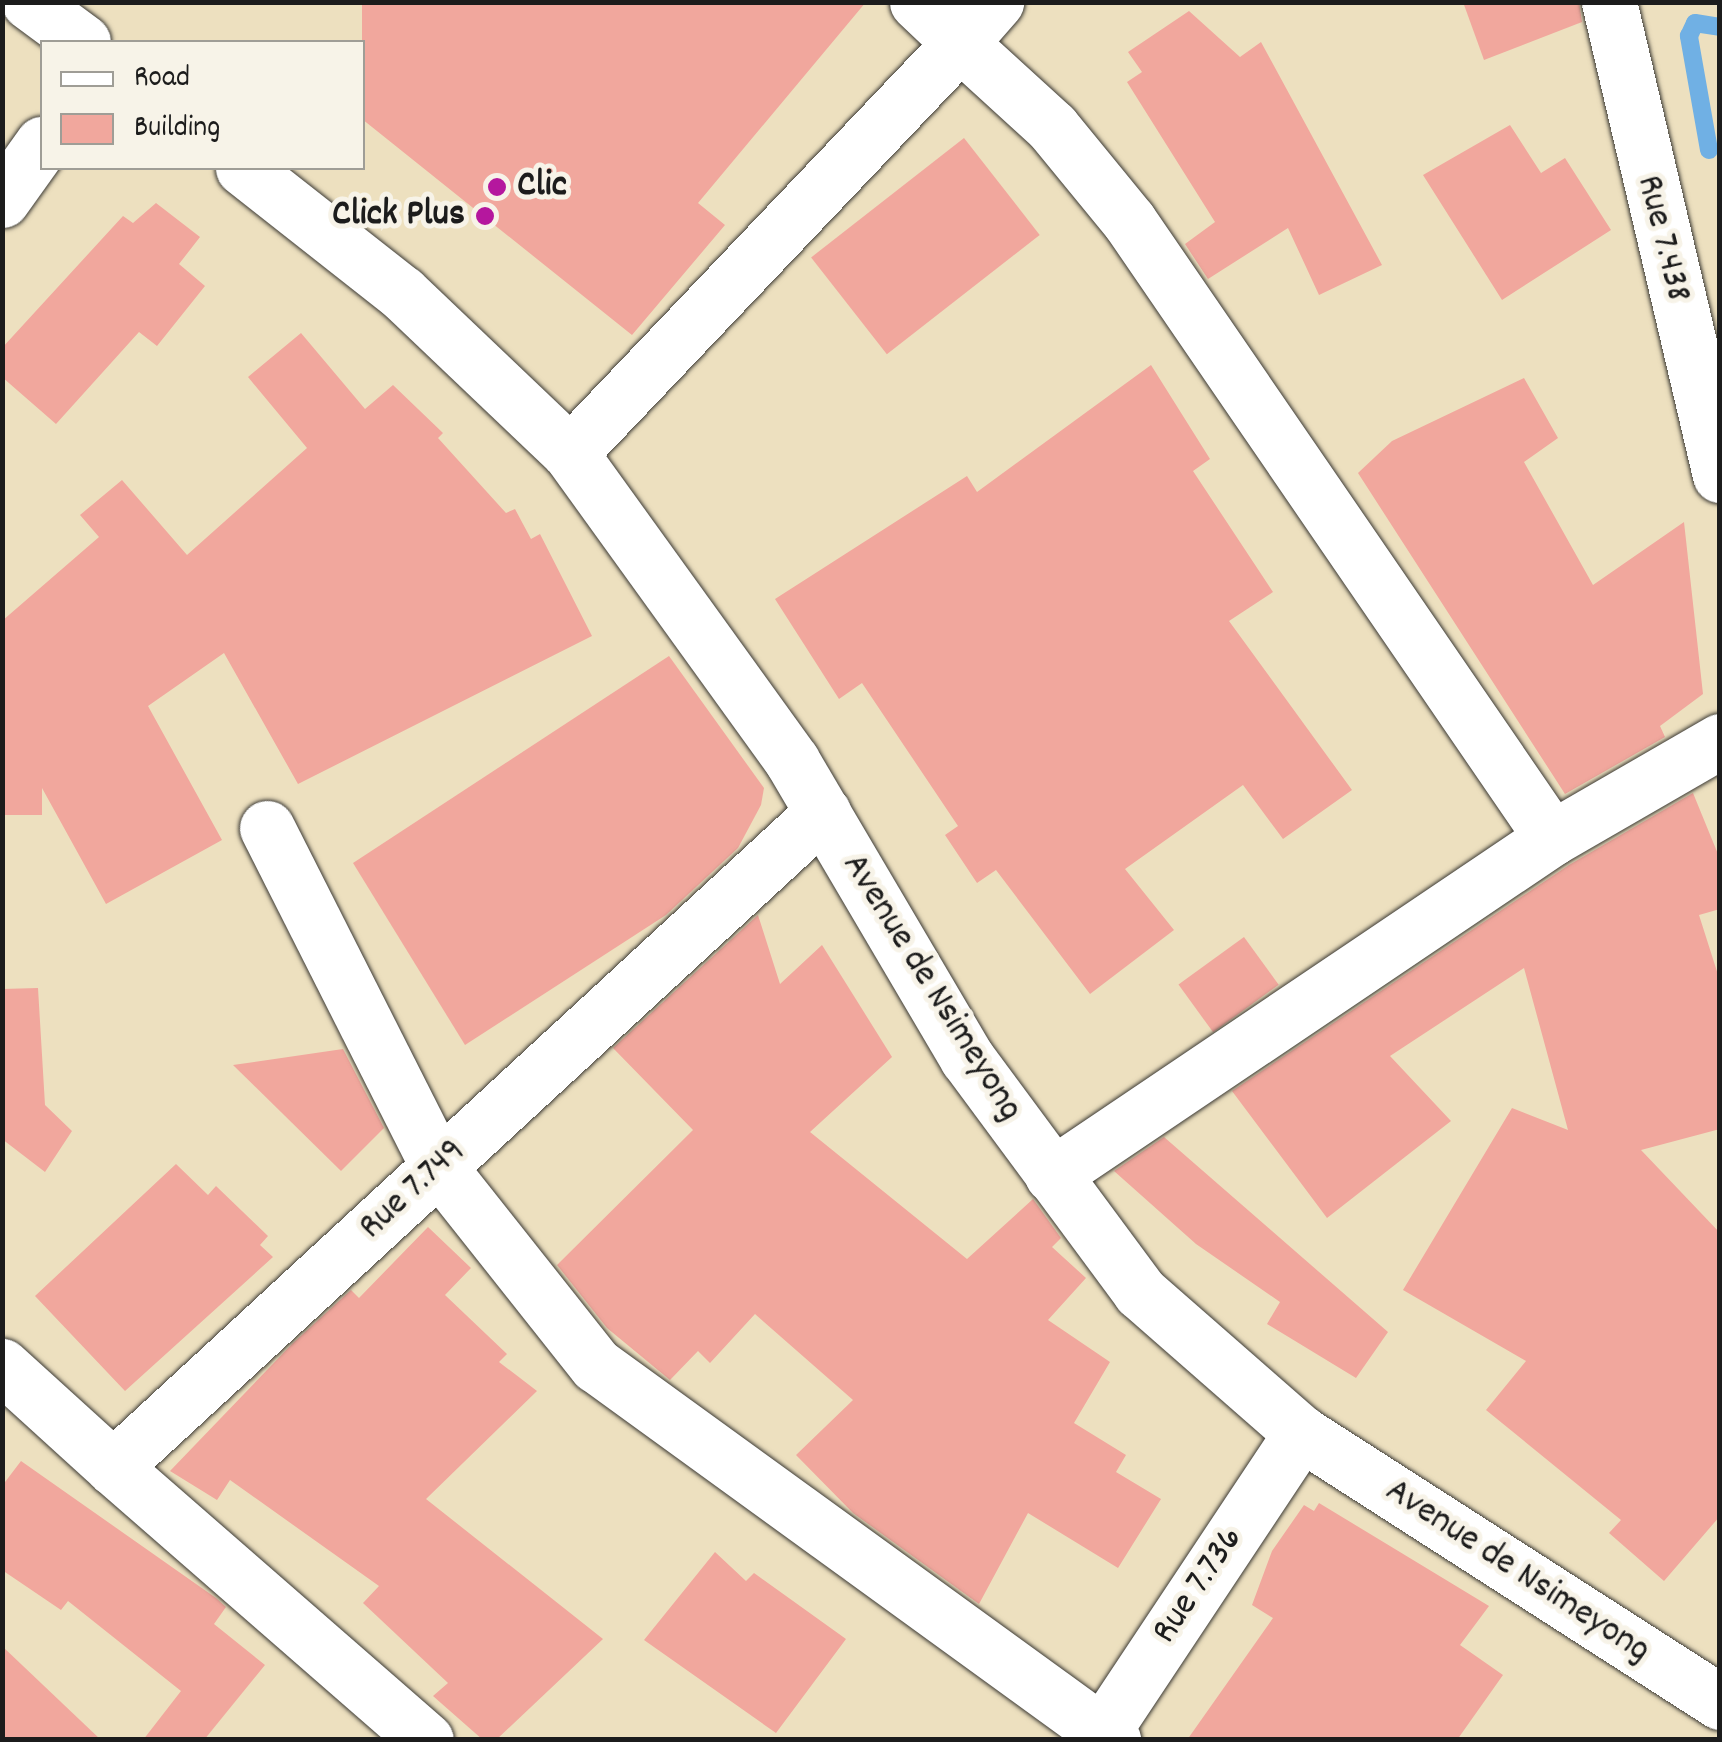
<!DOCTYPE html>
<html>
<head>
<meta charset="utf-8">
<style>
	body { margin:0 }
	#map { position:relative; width:1722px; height:1742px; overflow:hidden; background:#ede0bf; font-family:Dekko,sans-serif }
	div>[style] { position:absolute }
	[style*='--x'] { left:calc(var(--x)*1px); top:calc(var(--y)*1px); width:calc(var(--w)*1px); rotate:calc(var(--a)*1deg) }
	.stream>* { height:18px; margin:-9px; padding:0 9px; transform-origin:9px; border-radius:9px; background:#70b0e4 }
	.building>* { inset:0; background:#f1a79d; transform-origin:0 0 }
	.roads { filter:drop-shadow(0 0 2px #3b3934) drop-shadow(0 0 2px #3b3934) }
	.minor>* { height:55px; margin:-27.5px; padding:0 27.5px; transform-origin:27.5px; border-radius:27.5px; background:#fff }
	.major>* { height:55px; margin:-27.5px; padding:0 27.5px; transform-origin:27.5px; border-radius:27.5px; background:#fff }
	.dots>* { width:28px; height:28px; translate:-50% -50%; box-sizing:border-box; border:5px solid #f7f3e8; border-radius:50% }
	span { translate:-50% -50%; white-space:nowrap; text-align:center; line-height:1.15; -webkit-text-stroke:10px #f7f3e8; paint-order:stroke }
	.poi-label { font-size:38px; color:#1c1c1c; font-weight:700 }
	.left { translate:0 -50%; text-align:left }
	.right { translate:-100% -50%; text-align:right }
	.street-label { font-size:38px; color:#1c1c1c }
	.frame { position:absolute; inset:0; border:5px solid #1c1c1c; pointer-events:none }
	.legend { position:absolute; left:40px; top:40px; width:325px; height:130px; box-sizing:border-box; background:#f7f3e8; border:2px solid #9f9d96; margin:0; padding:12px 18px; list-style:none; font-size:30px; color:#1c1c1c }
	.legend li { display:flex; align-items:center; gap:20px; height:50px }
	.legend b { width:50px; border:2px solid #9f9d96 }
</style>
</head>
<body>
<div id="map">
	<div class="stream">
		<i style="--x:1709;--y:150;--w:116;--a:-100"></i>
		<i style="--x:1689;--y:36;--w:14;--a:-65"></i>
		<i style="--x:1695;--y:23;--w:25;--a:9"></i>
	</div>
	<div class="building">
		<i style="clip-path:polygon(362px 2px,866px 2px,698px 203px,725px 225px,632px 335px,362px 119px)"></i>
		<i style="clip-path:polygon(1463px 2px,1579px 2px,1582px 22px,1484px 60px)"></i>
		<i style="clip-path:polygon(1189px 11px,1240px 57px,1261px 42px,1382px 265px,1319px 295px,1288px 228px,1208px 279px,1185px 244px,1215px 222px,1127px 82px,1142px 72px,1128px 52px)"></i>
		<i style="clip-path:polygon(1510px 125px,1541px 173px,1565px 158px,1611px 230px,1502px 300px,1423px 175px)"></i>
		<i style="left:964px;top:138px;width:123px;height:194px;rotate:52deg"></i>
		<i style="clip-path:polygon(156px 203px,200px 237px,179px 264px,205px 286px,157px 346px,139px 332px,56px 424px,2px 377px,2px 348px,123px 216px,133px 223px)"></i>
		<i style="clip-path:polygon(301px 333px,365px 409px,393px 385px,443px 433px,438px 438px,506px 513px,515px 509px,531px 539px,540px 534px,592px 636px,298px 784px,224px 653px,148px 706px,222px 840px,106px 904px,42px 788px,42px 815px,2px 815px,2px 621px,99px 537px,80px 515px,122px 480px,187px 555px,307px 448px,248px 377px)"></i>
		<i style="clip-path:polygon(1151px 365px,1210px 459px,1193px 471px,1273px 592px,1229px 621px,1352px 790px,1283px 839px,1243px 785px,1125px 869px,1174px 930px,1090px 994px,996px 870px,977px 883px,945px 835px,958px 826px,862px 683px,839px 699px,775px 599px,967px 476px,977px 492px)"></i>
		<i style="clip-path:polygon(1524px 378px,1558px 438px,1524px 462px,1593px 585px,1684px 522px,1703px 694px,1660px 726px,1665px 737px,1565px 794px,1358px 473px,1392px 441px)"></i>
		<i style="clip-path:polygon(669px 656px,764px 788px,761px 805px,738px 848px,666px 915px,465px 1045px,353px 863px)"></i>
		<i style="clip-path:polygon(1693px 793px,1720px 859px,1720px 909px,1699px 915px,1720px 981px,1720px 1129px,1641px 1150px,1720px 1233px,1720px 1516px,1664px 1581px,1609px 1533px,1621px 1520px,1486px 1410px,1526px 1361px,1403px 1290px,1512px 1108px,1568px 1130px,1524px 968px,1390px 1056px,1451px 1121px,1327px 1218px,1232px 1091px,1569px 865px)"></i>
		<i style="clip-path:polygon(758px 915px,780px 984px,822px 945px,892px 1057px,810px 1132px,967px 1259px,1033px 1199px,1061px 1238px,1052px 1247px,1086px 1278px,1048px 1320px,1110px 1362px,1074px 1423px,1126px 1455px,1116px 1472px,1161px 1499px,1118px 1568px,1028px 1513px,979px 1604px,853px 1513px,796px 1455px,853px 1400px,755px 1314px,710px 1363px,698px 1351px,670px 1380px,607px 1328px,557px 1265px,693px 1130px,613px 1048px)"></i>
		<i style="left:1244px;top:937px;width:59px;height:81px;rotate:54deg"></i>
		<i style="clip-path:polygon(38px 988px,45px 1105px,72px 1131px,45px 1172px,2px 1139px,2px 989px)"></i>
		<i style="clip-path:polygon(343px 1049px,384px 1128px,341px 1171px,233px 1065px)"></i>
		<i style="clip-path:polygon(1164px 1137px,1388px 1332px,1356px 1378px,1267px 1324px,1280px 1302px,1196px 1244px,1114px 1171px)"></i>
		<i style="clip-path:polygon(176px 1164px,208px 1195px,216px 1186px,268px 1236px,260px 1245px,273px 1257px,125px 1391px,35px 1296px)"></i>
		<i style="clip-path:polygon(428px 1227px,471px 1268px,445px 1295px,507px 1354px,499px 1362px,537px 1391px,426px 1499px,603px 1639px,496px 1740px,483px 1740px,433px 1696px,448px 1683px,363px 1603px,379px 1586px,230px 1480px,217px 1500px,170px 1471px,292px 1344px,351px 1290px,359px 1298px)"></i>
		<i style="clip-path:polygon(21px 1461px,216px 1598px,226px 1607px,214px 1624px,265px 1665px,204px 1740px,143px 1740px,181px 1691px,68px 1601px,61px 1610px,2px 1570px,2px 1486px)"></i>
		<i style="clip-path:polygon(1319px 1503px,1489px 1606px,1460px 1645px,1503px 1675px,1457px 1740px,1187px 1740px,1273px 1618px,1252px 1605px,1272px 1551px,1304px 1505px,1314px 1511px)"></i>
		<i style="clip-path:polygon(715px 1552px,746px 1581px,754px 1573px,846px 1639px,776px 1733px,644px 1640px)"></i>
		<i style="clip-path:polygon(2px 1646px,101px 1740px,2px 1740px)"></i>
	</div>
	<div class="roads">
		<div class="minor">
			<i style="--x:917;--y:2;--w:59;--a:43.6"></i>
			<i style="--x:960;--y:43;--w:55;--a:-48.7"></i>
			<i style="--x:1609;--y:2;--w:486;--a:76.8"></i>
			<i style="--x:2;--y:200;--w:69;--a:-54.5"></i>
			<i style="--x:570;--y:453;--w:566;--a:-46.43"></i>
			<i style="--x:960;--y:43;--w:125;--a:42.4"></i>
			<i style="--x:1052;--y:127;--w:122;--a:50.7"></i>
			<i style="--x:1129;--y:221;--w:748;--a:55.57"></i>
			<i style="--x:267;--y:828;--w:379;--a:63.2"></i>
			<i style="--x:438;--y:1166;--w:254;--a:51.6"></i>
			<i style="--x:596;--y:1365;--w:639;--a:35.95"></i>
			<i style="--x:1052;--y:1175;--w:603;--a:-33.98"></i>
			<i style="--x:1552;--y:838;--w:194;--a:-30"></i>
			<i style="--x:2;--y:1366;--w:150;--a:42.3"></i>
			<i style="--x:113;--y:1467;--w:966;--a:-42.69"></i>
			<i style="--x:113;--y:1467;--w:415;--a:41.1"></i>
			<i style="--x:1097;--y:1740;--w:369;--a:-56.4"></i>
		</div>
		<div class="major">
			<i style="--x:29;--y:2;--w:67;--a:36.5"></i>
			<i style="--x:243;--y:168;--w:202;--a:38.2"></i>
			<i style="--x:402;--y:293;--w:232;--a:43.6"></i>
			<i style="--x:570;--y:453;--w:380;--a:54.2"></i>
			<i style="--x:792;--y:761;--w:345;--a:59.5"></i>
			<i style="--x:967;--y:1058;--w:291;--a:53.5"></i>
			<i style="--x:1140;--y:1292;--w:214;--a:41.2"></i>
			<i style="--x:1301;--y:1433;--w:498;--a:32.7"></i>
		</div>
	</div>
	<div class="dots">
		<i style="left:497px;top:187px;background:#b5179e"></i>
		<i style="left:485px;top:216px;background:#b5179e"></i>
	</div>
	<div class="poi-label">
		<span class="left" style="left:517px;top:187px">Clic</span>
		<span class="right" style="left:465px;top:216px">Click Plus</span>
	</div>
	<div class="street-label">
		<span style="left:1662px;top:239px;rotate:76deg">Rue 7.438</span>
		<span style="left:931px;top:988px;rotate:58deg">Avenue de Nsimeyong</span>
		<span style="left:413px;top:1190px;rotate:-43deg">Rue 7.749</span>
		<span style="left:1517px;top:1572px;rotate:33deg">Avenue de Nsimeyong</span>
		<span style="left:1199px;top:1586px;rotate:-56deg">Rue 7.736</span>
	</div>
	<div class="frame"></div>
	<ul class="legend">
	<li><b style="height:12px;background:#fff"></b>Road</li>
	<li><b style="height:28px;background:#f1a79d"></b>Building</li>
	</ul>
</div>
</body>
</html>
